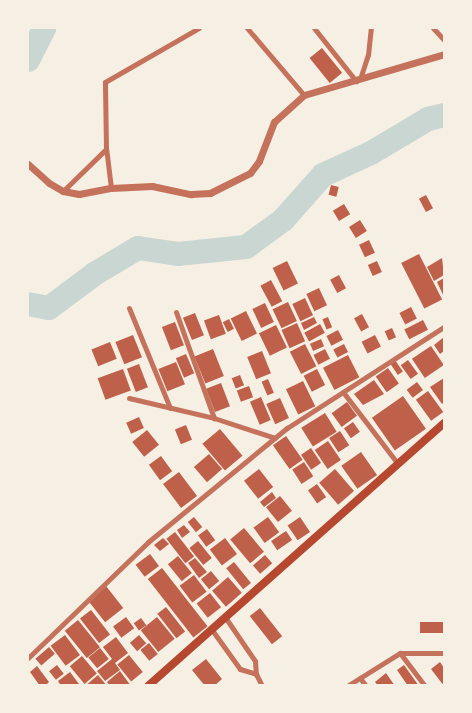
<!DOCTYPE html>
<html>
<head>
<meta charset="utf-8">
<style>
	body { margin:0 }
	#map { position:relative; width:472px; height:713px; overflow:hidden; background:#f6efe4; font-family:Arial,sans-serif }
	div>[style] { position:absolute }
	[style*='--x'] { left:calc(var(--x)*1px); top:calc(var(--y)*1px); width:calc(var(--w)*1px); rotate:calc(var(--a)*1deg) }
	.river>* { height:24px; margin:-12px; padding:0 12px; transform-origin:12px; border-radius:12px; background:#c9d6d2 }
	.building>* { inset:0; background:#bf614a; transform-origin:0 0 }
	.minor>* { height:5px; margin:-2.5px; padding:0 2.5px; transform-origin:2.5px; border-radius:2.5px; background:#c5725c }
	.tertiary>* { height:7px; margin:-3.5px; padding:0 3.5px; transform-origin:3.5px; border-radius:3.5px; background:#c5725c }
	.secondary>* { height:8px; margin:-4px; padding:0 4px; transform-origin:4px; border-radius:4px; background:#b5482f }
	span { translate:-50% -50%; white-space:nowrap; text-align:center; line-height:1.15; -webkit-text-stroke:4.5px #f6efe4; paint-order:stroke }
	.frame { position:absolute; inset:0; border:29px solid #f6efe4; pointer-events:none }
</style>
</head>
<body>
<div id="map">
	<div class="river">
		<i style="--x:28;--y:60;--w:36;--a:-63"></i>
		<i style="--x:28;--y:304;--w:21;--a:11"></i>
		<i style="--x:49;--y:308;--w:59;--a:-36.7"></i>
		<i style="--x:96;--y:273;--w:49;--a:-30.8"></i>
		<i style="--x:138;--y:248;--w:40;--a:8.5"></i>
		<i style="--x:178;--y:254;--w:68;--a:-5.9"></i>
		<i style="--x:246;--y:247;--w:46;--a:-36.1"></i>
		<i style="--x:283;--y:220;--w:60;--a:-48.4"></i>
		<i style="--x:323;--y:175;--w:53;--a:-24.6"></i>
		<i style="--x:371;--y:153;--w:66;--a:-30.8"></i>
		<i style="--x:428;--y:119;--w:16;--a:-14"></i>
	</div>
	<div class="building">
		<i style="left:322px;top:48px;width:32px;height:16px;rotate:51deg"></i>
		<i style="left:331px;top:185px;width:8px;height:10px;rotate:14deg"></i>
		<i style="left:426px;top:195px;width:15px;height:8px;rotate:62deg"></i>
		<i style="left:344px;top:204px;width:12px;height:13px;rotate:59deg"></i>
		<i style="left:360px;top:220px;width:13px;height:13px;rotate:58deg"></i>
		<i style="left:369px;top:240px;width:14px;height:11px;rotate:65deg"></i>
		<i style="left:419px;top:254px;width:51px;height:20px;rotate:63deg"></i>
		<i style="clip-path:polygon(442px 258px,444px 275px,434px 281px,427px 267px)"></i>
		<i style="left:287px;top:261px;width:25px;height:16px;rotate:64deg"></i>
		<i style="left:377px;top:261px;width:12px;height:10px;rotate:66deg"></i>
		<i style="left:339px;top:275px;width:15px;height:10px;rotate:62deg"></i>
		<i style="clip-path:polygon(444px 278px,444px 297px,437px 282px)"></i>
		<i style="left:271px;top:280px;width:24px;height:12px;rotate:62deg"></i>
		<i style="left:319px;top:288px;width:19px;height:14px;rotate:65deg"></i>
		<i style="left:305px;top:298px;width:19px;height:14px;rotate:65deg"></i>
		<i style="left:288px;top:302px;width:21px;height:17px;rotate:65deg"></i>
		<i style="left:265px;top:303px;width:21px;height:14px;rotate:65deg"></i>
		<i style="left:411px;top:307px;width:13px;height:13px;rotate:63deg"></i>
		<i style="left:246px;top:311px;width:25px;height:17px;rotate:64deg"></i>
		<i style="left:195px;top:313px;width:24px;height:13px;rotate:68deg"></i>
		<i style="left:362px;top:314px;width:15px;height:9px;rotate:62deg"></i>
		<i style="left:219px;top:315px;width:20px;height:16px;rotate:70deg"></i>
		<i style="clip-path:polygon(314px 317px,317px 323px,304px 330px,301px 323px)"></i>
		<i style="left:328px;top:317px;width:11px;height:6px;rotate:68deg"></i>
		<i style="left:229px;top:319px;width:11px;height:7px;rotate:63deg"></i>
		<i style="left:423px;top:320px;width:11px;height:21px;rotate:63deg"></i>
		<i style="left:175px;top:322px;width:25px;height:14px;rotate:69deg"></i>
		<i style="left:297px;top:323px;width:20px;height:17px;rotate:66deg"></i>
		<i style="left:320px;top:324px;width:10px;height:18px;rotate:61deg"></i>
		<i style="left:276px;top:325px;width:25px;height:19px;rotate:64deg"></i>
		<i style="left:392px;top:328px;width:10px;height:8px;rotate:66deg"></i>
		<i style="left:338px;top:330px;width:11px;height:13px;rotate:63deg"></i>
		<i style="left:133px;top:335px;width:24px;height:19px;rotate:68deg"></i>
		<i style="left:375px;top:335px;width:13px;height:15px;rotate:63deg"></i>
		<i style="clip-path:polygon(444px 337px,444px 351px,440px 354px,434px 345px)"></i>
		<i style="left:321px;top:339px;width:8px;height:12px;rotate:67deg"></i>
		<i style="left:110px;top:342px;width:18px;height:20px;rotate:68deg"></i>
		<i style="left:305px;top:344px;width:25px;height:17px;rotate:63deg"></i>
		<i style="left:344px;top:344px;width:9px;height:12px;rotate:63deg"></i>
		<i style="left:431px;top:346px;width:23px;height:23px;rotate:56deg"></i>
		<i style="left:213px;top:349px;width:29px;height:20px;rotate:68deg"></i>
		<i style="left:325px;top:349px;width:11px;height:13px;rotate:63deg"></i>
		<i style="left:262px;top:351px;width:24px;height:16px;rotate:68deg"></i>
		<i style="left:186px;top:354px;width:21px;height:11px;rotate:67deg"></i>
		<i style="left:348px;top:355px;width:25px;height:28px;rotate:63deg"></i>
		<i style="left:395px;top:360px;width:14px;height:6px;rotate:56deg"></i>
		<i style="left:408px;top:360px;width:17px;height:9px;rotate:54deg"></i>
		<i style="left:176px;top:362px;width:24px;height:19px;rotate:68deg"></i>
		<i style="left:139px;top:364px;width:25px;height:13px;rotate:69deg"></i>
		<i style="left:388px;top:368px;width:19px;height:15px;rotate:55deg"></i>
		<i style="left:123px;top:369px;width:23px;height:27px;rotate:70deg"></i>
		<i style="left:317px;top:369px;width:18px;height:15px;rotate:63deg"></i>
		<i style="left:240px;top:375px;width:11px;height:9px;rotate:68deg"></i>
		<i style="clip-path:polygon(444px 378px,444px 402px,442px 404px,430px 387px)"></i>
		<i style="left:268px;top:379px;width:15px;height:7px;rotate:67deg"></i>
		<i style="clip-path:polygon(374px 380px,384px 394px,363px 405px,354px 394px)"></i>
		<i style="left:303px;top:381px;width:28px;height:19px;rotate:64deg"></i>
		<i style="left:417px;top:382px;width:10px;height:13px;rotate:53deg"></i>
		<i style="left:221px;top:383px;width:25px;height:16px;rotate:69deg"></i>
		<i style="left:249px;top:386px;width:12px;height:13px;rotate:70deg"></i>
		<i style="left:428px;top:391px;width:26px;height:15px;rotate:54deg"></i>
		<i style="left:403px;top:396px;width:40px;height:38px;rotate:55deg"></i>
		<i style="left:261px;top:397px;width:25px;height:12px;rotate:67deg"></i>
		<i style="left:280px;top:398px;width:22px;height:15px;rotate:66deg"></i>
		<i style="left:347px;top:402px;width:17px;height:19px;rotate:54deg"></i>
		<i style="left:325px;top:413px;width:22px;height:28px;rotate:58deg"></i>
		<i style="left:139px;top:417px;width:12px;height:14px;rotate:66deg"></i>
		<i style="left:353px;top:422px;width:12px;height:11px;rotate:55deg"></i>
		<i style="left:186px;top:425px;width:16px;height:12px;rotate:68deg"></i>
		<i style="left:220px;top:429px;width:35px;height:23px;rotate:50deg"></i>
		<i style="left:147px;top:430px;width:19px;height:19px;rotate:51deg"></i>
		<i style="left:340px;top:431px;width:17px;height:13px;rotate:57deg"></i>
		<i style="left:286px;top:436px;width:29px;height:16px;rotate:55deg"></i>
		<i style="left:328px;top:441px;width:23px;height:16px;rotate:56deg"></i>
		<i style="left:311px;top:448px;width:18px;height:12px;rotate:56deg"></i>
		<i style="left:361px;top:452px;width:28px;height:24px;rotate:55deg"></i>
		<i style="left:209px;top:454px;width:20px;height:20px;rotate:49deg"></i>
		<i style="left:161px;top:456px;width:19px;height:15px;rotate:54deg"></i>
		<i style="left:304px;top:462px;width:17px;height:14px;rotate:57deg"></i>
		<i style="left:259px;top:469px;width:23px;height:19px;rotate:52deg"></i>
		<i style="left:335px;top:469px;width:29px;height:21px;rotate:49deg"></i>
		<i style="left:179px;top:472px;width:30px;height:20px;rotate:53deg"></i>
		<i style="left:317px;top:484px;width:16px;height:11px;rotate:55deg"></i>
		<i style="clip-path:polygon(272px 492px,276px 498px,264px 507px,260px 502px)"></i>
		<i style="left:280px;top:496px;width:19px;height:18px;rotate:51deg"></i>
		<i style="left:194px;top:517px;width:13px;height:8px;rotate:51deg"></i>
		<i style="left:268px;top:517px;width:19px;height:18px;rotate:54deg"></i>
		<i style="left:300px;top:517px;width:18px;height:15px;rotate:56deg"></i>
		<i style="clip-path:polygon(184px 525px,190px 532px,182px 538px,177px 530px)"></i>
		<i style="left:244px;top:528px;width:31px;height:18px;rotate:50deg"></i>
		<i style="left:207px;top:529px;width:14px;height:11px;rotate:54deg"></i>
		<i style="left:286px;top:531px;width:11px;height:18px;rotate:56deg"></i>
		<i style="left:175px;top:532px;width:31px;height:11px;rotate:52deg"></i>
		<i style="clip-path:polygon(163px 538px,169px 544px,160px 551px,154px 545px)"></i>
		<i style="left:225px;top:538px;width:20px;height:19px;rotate:53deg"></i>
		<i style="left:198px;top:541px;width:22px;height:11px;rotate:51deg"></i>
		<i style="left:150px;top:554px;width:15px;height:18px;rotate:53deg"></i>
		<i style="left:265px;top:555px;width:11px;height:16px;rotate:49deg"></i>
		<i style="left:178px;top:556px;width:22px;height:13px;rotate:51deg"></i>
		<i style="clip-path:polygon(195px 558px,207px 572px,199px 578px,188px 563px)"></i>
		<i style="left:234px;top:562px;width:27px;height:10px;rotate:51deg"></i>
		<i style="left:162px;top:568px;width:74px;height:18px;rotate:52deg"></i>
		<i style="left:211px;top:571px;width:13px;height:13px;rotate:51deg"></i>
		<i style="left:194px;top:575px;width:21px;height:18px;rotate:53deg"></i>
		<i style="left:228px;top:577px;width:21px;height:21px;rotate:49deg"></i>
		<i style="left:106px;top:586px;width:28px;height:23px;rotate:52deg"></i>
		<i style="left:210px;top:593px;width:18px;height:17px;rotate:52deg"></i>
		<i style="left:166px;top:607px;width:31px;height:11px;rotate:52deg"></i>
		<i style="left:260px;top:608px;width:36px;height:13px;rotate:52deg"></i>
		<i style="left:91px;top:610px;width:31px;height:14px;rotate:52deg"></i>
		<i style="left:126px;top:617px;width:14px;height:16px;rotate:54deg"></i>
		<i style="left:157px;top:617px;width:28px;height:21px;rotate:51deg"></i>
		<i style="left:141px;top:618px;width:9px;height:9px;rotate:54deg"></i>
		<i style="left:78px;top:620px;width:35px;height:17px;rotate:51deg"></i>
		<i style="left:420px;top:622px;width:24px;height:11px"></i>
		<i style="left:65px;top:635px;width:25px;height:18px;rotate:53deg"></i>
		<i style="left:139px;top:635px;width:11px;height:12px;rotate:49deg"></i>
		<i style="clip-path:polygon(116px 637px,128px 653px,115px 663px,120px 670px,105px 681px,97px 671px,112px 659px,103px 647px)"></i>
		<i style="left:149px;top:643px;width:14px;height:11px;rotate:51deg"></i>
		<i style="left:49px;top:647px;width:9px;height:18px;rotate:49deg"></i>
		<i style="left:100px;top:648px;width:14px;height:15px;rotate:51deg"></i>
		<i style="left:129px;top:655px;width:22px;height:15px;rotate:51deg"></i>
		<i style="left:82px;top:656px;width:23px;height:16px;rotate:50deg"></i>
		<i style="clip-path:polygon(206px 659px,222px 679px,214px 686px,205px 686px,192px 670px)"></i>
		<i style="clip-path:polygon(440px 662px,444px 668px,444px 686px,431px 669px)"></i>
		<i style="left:57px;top:665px;width:11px;height:10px;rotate:52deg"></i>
		<i style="clip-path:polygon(404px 665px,419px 686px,408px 686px,397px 670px)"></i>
		<i style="clip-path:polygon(37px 666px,49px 682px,45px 686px,40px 686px,30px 672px)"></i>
		<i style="clip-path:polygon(120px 671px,131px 686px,110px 686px,107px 682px)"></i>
		<i style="clip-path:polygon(70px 672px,79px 684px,61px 686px,58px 681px)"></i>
		<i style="clip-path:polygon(386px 673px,395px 686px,378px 686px,375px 682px)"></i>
		<i style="clip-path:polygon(98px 675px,107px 686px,85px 686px)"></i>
	</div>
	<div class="minor">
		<i style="--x:247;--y:28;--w:88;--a:49.6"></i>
		<i style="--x:314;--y:28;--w:68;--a:51.6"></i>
		<i style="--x:433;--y:28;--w:16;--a:47"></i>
		<i style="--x:360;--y:79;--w:25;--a:-72"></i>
		<i style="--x:368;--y:55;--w:27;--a:-84"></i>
		<i style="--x:111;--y:188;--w:39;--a:-97"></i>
		<i style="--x:106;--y:149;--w:67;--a:-90.9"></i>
		<i style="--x:105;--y:82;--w:108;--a:-29.9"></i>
		<i style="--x:63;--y:191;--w:60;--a:-44.3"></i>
		<i style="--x:129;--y:308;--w:108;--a:67.7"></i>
		<i style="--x:176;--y:312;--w:113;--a:70.3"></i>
		<i style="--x:343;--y:392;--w:91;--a:52.6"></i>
		<i style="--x:129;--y:398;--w:87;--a:13.2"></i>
		<i style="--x:214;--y:418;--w:64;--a:18.2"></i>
		<i style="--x:225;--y:617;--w:53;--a:55.7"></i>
		<i style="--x:255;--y:661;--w:13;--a:86"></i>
		<i style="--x:256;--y:674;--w:13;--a:63"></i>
		<i style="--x:212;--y:630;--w:48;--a:54.3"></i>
		<i style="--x:240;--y:669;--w:17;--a:17"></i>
		<i style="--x:400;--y:653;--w:41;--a:52.9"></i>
		<i style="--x:28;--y:658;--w:167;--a:-44"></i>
		<i style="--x:148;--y:542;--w:180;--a:-39.4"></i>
		<i style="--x:287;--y:428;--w:187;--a:-32.8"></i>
		<i style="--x:360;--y:678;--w:10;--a:53"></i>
		<i style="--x:347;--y:686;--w:62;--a:-31.9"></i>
		<i style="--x:400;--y:653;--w:44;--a:0"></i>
	</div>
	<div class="tertiary">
		<i style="--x:28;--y:164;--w:28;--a:42"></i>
		<i style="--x:49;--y:183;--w:16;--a:30"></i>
		<i style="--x:63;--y:191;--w:16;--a:11"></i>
		<i style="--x:79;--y:194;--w:33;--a:-11"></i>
		<i style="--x:111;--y:188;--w:41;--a:-2.8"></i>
		<i style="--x:152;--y:186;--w:40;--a:12"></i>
		<i style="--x:191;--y:194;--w:19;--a:-3"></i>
		<i style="--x:210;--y:193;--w:45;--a:-26.6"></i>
		<i style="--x:250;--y:173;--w:15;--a:-53"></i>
		<i style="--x:259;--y:161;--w:42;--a:-69"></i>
		<i style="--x:274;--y:122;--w:40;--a:-42"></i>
		<i style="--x:304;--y:95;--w:146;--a:-16.3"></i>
	</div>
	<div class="secondary">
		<i style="--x:148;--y:686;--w:396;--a:-41.6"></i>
	</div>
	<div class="frame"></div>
</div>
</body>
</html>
